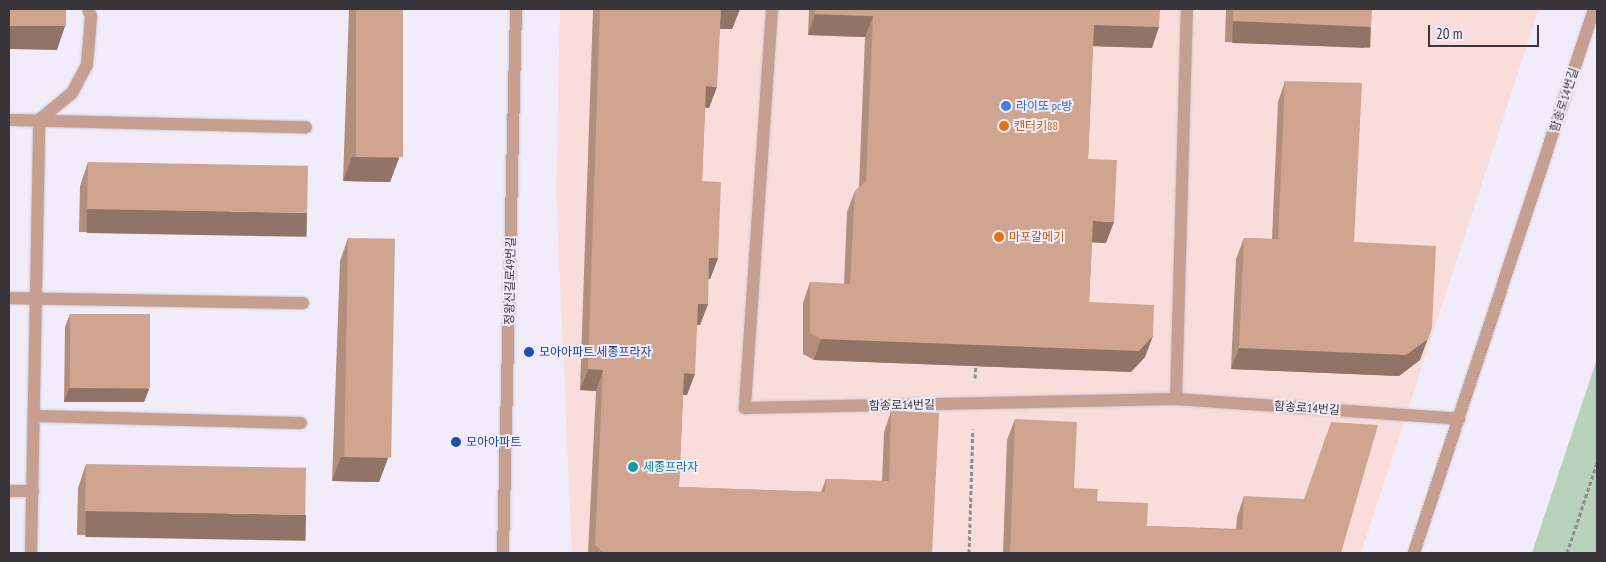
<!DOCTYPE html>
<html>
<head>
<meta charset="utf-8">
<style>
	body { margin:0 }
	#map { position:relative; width:1606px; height:562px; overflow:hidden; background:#f0ecf9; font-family:"PT Sans Narrow","Noto Sans KR",sans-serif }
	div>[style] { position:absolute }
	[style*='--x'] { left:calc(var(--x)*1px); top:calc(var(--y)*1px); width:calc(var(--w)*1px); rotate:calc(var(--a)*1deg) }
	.commercial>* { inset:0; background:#f8dddb }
	.green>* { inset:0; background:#b8d1ba }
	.path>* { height:3px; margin-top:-1.5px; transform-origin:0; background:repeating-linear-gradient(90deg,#8e8b94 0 4px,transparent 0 6.5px) }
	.roads { filter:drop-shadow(0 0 1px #cbc8d3) drop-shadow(0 0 1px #cbc8d3) }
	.minor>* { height:12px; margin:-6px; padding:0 6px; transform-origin:6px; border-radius:6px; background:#c79f90 }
	.wall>* { inset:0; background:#b28e7c }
	.shaded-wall>* { inset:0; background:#917465; transform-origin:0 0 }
	.building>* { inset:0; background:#cfa590; transform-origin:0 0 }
	.dots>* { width:14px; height:14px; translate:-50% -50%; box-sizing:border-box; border:2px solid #f0ecf9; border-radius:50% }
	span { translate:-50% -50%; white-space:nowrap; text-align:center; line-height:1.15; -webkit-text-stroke:4px #f0ecf9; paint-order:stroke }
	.street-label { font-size:12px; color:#38363b }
	.shop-label { font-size:12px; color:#366cbe }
	.left { translate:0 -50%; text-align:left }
	.food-label { font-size:12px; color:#c56008 }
	.transit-label { font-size:12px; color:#164399 }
	.culture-label { font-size:12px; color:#0d838f }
	.frame { position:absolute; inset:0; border:10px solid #38363b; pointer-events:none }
	.scale { position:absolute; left:1428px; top:25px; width:111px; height:22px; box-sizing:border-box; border:2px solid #38363b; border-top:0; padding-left:6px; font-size:15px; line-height:18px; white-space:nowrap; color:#38363b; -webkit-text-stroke:4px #f0ecf9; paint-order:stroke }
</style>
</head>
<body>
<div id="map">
	<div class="commercial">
		<i style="clip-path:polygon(560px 9px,1539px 9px,1361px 553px,572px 553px,556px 191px)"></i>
	</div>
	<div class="green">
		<i style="clip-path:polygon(1597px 359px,1597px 553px,1532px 553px)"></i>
	</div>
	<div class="path">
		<i style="--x:975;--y:378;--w:14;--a:-86"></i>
		<i style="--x:969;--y:553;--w:124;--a:-88.2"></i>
		<i style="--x:1567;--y:553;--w:95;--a:-71.6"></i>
	</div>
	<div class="roads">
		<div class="minor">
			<i style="--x:772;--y:9;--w:400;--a:93.9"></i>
			<i style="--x:745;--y:408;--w:431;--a:-1.2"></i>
			<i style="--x:1176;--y:399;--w:284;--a:4"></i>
			<i style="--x:9;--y:120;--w:297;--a:1.4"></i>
			<i style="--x:9;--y:298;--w:294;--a:1"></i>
			<i style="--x:1176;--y:399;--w:390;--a:-88.4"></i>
			<i style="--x:34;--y:416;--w:267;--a:1.5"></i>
			<i style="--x:9;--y:491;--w:24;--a:0"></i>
			<i style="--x:31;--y:553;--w:433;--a:-88.9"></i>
			<i style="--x:39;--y:120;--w:43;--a:-39.3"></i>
			<i style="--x:72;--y:93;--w:32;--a:-62"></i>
			<i style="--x:87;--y:65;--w:49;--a:-85.3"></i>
			<i style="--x:91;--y:16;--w:8;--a:-113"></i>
			<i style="--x:503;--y:553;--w:544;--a:-88.63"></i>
			<i style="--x:1414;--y:553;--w:573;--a:-71.69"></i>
		</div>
	</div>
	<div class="wall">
		<i style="clip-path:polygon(349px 9px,403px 9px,399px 158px,390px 182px,343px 181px)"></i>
		<i style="clip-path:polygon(593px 9px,740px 9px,732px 29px,720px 29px,709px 108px,705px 107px,702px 181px,718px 258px,710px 279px,708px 279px,708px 304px,700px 325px,697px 325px,687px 395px,683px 395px,679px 487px,821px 492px,826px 479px,882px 481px,884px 432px,891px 411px,932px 553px,588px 553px,596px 391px,580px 390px)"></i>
		<i style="clip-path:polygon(809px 9px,1160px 9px,1152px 48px,1093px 46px,1088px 159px,1106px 243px,1092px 242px,1089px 302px,1145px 357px,1131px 372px,814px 360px,803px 354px,803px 303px,810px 282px,844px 284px,847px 212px,855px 191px,859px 187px,865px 37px,808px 35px)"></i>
		<i style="clip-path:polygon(1226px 9px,1372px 9px,1364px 48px,1225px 42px)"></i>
		<i style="clip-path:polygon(1285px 81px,1354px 242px,1420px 360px,1399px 376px,1231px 369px,1236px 259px,1244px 238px,1272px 239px,1278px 102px)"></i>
		<i style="clip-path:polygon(88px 162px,298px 235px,79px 232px,80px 186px)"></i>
		<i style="clip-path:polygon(348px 238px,388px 458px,379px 482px,332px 481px,340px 261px)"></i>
		<i style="clip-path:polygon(70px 314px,149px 389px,144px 402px,64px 402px,65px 327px)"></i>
		<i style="clip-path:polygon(1015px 419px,1074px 488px,1097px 501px,1147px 526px,1236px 529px,1237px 517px,1244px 496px,1341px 553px,1003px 553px,1007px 440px)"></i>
		<i style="clip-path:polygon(86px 464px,297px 538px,77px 535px,78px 488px)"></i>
	</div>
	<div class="shaded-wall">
		<i style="clip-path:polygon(720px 9px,740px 9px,732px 29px,713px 29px)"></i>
		<i style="clip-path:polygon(815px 14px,873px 16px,865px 37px,808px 35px)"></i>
		<i style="left:1233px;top:21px;width:138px;height:22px;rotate:2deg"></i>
		<i style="clip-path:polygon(1094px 25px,1159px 27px,1152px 48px,1086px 46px)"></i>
		<i style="clip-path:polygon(9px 26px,65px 26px,57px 50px,9px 49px)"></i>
		<i style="clip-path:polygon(706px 86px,717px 87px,709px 108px,698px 107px)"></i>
		<i style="clip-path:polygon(352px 157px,399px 158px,390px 182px,343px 181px)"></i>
		<i style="left:87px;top:209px;width:220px;height:24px;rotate:1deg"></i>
		<i style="clip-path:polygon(1093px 221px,1114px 222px,1106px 243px,1085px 242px)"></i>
		<i style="clip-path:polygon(709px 258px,718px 258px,710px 279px,701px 279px)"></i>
		<i style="clip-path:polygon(698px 304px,708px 304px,700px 325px,690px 325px)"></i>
		<i style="clip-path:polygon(1432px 327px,1420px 360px,1399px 376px,1231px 369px,1239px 348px)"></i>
		<i style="clip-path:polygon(1153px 336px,1145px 357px,1131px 372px,814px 360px,821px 339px)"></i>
		<i style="clip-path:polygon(588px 369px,603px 370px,596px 391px,580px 390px)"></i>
		<i style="clip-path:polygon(684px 373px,695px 374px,687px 395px,676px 394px)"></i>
		<i style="clip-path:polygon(69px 388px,149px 389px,144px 402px,64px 402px)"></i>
		<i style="clip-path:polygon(341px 457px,388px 458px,379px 482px,332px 481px)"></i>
		<i style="left:86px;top:511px;width:220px;height:26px;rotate:1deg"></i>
	</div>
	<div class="building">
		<i style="left:9px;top:9px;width:57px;height:17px"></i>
		<i style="left:356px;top:9px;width:47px;height:148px"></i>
		<i style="clip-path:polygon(600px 9px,721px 9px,717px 87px,706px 86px,702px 181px,721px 182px,718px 258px,709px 258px,708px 304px,698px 304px,695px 374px,684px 373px,679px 487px,825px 492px,826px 479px,889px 481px,891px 411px,939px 413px,932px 553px,604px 553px,595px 545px,603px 370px,588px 369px)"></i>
		<i style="clip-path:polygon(815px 9px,1160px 9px,1159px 27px,1094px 25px,1088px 159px,1117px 160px,1114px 222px,1093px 221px,1089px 302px,1154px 305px,1153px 336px,1139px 351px,821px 339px,810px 333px,810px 282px,850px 284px,855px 191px,866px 181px,873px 16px,815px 14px)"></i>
		<i style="clip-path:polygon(1233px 9px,1372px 9px,1371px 27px,1233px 21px)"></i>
		<i style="clip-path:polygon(1285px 81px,1362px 83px,1354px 242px,1436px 246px,1432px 327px,1428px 339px,1406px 355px,1239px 348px,1244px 238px,1278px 239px)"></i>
		<i style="left:88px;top:162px;width:220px;height:47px;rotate:1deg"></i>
		<i style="left:348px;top:238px;width:47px;height:219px;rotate:1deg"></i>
		<i style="left:70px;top:314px;width:80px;height:74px"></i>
		<i style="clip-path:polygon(1015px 419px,1077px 422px,1074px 488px,1098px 489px,1097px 501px,1148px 503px,1147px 526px,1242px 530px,1244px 496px,1304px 499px,1331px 422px,1378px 425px,1341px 553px,1010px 553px)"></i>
		<i style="left:86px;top:464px;width:220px;height:47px;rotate:1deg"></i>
	</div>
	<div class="dots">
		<i style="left:1006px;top:106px;background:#3f7fe0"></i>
		<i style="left:1004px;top:126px;background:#e8710a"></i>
		<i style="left:999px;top:237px;background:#e8710a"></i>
		<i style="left:529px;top:352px;background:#1a4fb4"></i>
		<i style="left:456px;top:442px;background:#1a4fb4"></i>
		<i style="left:633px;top:467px;background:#0f9aa8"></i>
	</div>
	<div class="street-label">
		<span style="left:1564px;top:100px;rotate:-72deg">함송로14번길</span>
		<span style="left:510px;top:281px;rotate:-89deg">정왕신길로49번길</span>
		<span style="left:902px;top:405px;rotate:-1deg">함송로14번길</span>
		<span style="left:1307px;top:408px;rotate:4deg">함송로14번길</span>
	</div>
	<div class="shop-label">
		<span class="left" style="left:1016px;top:106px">라이또 pc방</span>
	</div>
	<div class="food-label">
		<span class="left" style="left:1014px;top:126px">캔터키88</span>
		<span class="left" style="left:1009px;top:237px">마포갈메기</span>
	</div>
	<div class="transit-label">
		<span class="left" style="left:539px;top:352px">모아아파트.세종프라자</span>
		<span class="left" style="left:466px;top:442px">모아아파트</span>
	</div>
	<div class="culture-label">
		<span class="left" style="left:643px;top:467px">세종프라자</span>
	</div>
	<div class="frame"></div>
	<div class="scale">20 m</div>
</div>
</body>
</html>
